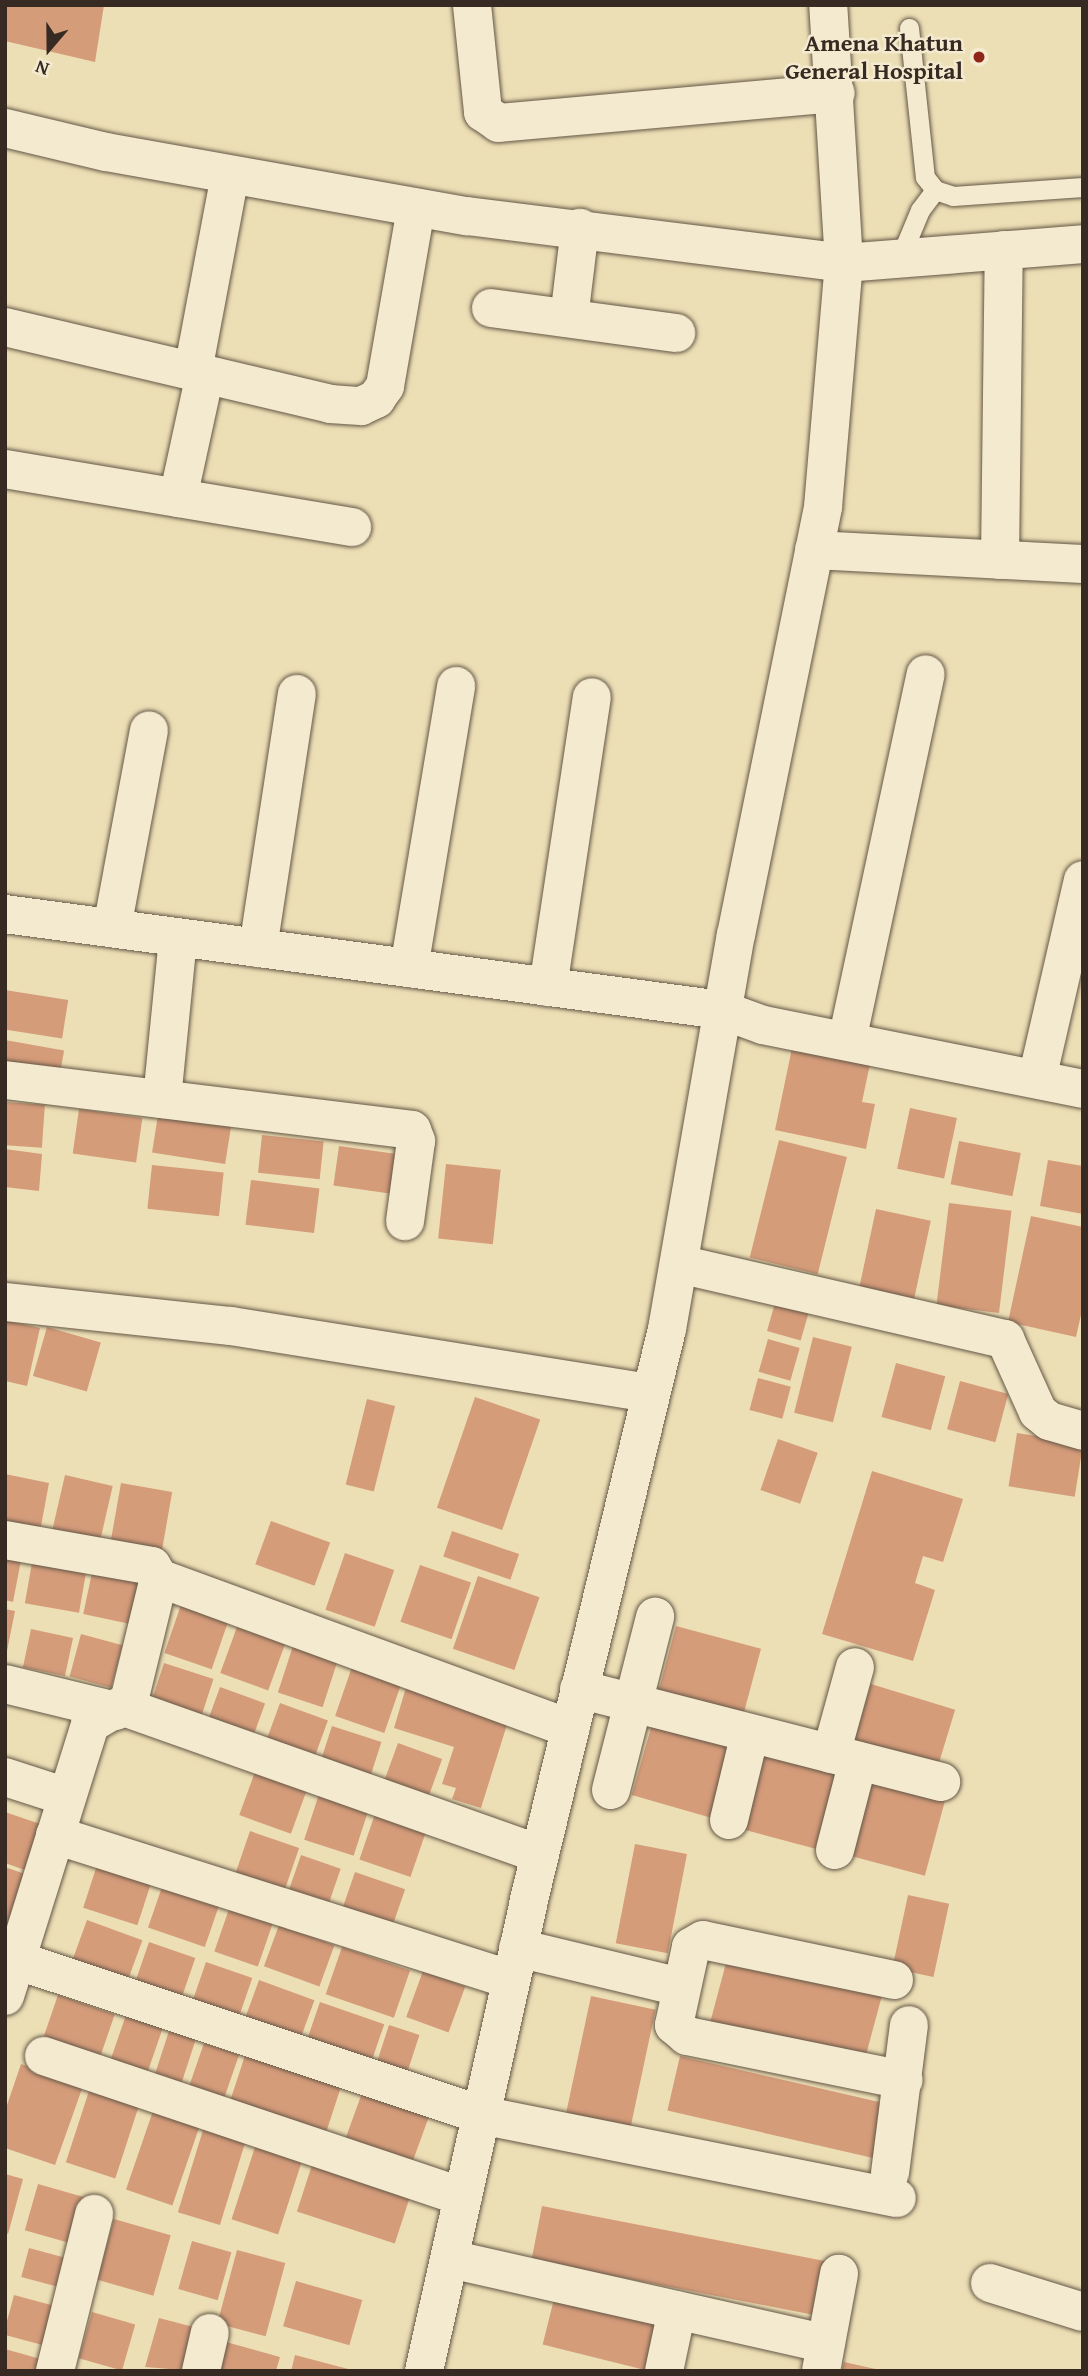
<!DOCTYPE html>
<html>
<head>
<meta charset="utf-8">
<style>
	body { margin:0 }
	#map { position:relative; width:1088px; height:2376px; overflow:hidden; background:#eddfb5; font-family:"Gentium Book Plus",serif }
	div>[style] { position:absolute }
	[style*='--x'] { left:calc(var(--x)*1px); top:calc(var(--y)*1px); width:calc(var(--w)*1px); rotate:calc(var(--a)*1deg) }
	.building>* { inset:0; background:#d59c7a; transform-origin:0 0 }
	.roads { filter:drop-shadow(0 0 2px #645747) drop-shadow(0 0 2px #645747) }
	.lane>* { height:19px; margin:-9.5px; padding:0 9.5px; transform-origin:9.5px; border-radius:9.5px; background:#f3eacf }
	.street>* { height:38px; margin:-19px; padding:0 19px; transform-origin:19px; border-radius:19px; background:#f3eacf }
	.secondary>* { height:38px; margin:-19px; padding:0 19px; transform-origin:19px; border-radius:19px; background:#f3eacf }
	.dots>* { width:19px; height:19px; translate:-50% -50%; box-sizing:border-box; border:4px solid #f3eacf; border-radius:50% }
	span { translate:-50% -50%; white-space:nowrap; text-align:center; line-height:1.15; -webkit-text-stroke:5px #f3eacf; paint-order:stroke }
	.poi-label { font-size:24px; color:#372a22; font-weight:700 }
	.right { translate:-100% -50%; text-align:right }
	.frame { position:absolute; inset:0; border:7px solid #372a22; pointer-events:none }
	.north { position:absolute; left:14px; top:14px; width:70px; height:70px; -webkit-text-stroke:5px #f3eacf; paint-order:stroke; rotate:200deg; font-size:19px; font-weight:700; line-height:28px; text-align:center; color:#372a22 }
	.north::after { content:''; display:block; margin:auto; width:24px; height:32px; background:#372a22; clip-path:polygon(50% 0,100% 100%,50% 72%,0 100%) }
</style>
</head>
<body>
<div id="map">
	<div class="building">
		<i style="clip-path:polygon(5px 5px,104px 5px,95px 62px,5px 41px)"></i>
		<i style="left:5px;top:990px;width:64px;height:39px;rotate:9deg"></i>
		<i style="left:5px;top:1040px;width:60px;height:34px;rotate:10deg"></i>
		<i style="clip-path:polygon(792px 1048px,870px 1064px,862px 1102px,875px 1104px,866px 1149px,775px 1130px)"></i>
		<i style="left:5px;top:1102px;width:40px;height:43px;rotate:4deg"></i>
		<i style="left:910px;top:1108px;width:48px;height:62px;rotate:12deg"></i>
		<i style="left:79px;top:1109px;width:64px;height:45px;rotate:8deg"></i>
		<i style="left:158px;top:1115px;width:74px;height:38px;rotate:9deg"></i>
		<i style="left:262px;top:1135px;width:62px;height:38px;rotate:6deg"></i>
		<i style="left:779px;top:1140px;width:70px;height:121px;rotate:14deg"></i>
		<i style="left:959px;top:1141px;width:63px;height:44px;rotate:11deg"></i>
		<i style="left:339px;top:1146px;width:76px;height:40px;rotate:8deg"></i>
		<i style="clip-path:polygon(5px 1149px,42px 1154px,39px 1191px,5px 1187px)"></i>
		<i style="clip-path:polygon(1048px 1160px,1083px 1166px,1083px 1214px,1040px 1206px)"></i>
		<i style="left:446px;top:1164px;width:55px;height:75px;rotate:6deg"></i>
		<i style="left:152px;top:1165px;width:72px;height:44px;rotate:6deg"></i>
		<i style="left:251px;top:1180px;width:69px;height:45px;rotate:7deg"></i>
		<i style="left:949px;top:1203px;width:63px;height:103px;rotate:7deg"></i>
		<i style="left:876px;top:1209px;width:56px;height:88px;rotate:12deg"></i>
		<i style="clip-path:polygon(1031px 1216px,1083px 1227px,1083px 1306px,1076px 1337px,1008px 1322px)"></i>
		<i style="left:775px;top:1303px;width:35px;height:29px;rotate:16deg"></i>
		<i style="clip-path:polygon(5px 1320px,40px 1328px,27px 1386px,5px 1381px)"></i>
		<i style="left:47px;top:1327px;width:56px;height:51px;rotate:16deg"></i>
		<i style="left:813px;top:1337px;width:40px;height:78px;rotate:14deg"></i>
		<i style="left:768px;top:1339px;width:33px;height:34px;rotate:16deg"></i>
		<i style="left:896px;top:1363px;width:51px;height:56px;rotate:15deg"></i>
		<i style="left:758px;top:1378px;width:34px;height:33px;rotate:15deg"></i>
		<i style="left:960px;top:1381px;width:50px;height:50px;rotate:15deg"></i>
		<i style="left:475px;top:1397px;width:69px;height:117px;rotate:19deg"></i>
		<i style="left:367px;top:1399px;width:29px;height:88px;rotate:14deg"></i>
		<i style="left:1017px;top:1433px;width:67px;height:54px;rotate:9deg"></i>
		<i style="left:778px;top:1439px;width:42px;height:54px;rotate:19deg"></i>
		<i style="clip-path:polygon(872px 1471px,963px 1499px,943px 1562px,923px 1556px,915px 1583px,935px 1590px,913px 1661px,822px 1634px)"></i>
		<i style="clip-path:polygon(5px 1474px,49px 1483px,39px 1537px,5px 1531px)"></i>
		<i style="left:65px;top:1475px;width:49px;height:58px;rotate:13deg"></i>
		<i style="left:121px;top:1483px;width:52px;height:59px;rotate:10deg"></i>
		<i style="left:271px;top:1521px;width:63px;height:46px;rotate:20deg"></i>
		<i style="left:452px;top:1531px;width:71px;height:27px;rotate:19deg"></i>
		<i style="clip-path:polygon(5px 1552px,22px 1555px,13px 1602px,5px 1600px)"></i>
		<i style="left:345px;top:1553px;width:52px;height:60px;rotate:19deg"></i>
		<i style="left:33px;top:1557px;width:55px;height:47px;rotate:10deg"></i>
		<i style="left:420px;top:1565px;width:54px;height:60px;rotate:19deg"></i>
		<i style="left:93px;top:1568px;width:54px;height:47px;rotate:12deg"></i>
		<i style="left:478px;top:1576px;width:65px;height:77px;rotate:19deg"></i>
		<i style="left:182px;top:1602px;width:50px;height:54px;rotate:19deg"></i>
		<i style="clip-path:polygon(5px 1609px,15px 1611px,7px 1651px,5px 1651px)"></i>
		<i style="left:676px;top:1626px;width:88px;height:77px;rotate:15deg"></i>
		<i style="left:237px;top:1627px;width:51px;height:49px;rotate:20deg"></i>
		<i style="left:31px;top:1629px;width:43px;height:39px;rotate:12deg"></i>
		<i style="left:81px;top:1634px;width:43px;height:44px;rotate:15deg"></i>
		<i style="left:293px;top:1646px;width:47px;height:49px;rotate:18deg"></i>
		<i style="left:164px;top:1663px;width:52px;height:51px;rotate:18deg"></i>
		<i style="left:353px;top:1664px;width:52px;height:55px;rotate:19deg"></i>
		<i style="clip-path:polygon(407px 1684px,510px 1715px,481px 1808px,452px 1799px,456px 1788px,442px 1784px,454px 1747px,394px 1728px)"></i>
		<i style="left:871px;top:1684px;width:88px;height:70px;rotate:17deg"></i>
		<i style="left:220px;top:1687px;width:48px;height:46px;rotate:20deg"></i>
		<i style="left:280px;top:1703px;width:51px;height:52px;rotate:20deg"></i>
		<i style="left:653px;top:1721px;width:85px;height:77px;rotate:16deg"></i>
		<i style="left:332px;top:1726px;width:52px;height:48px;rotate:18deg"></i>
		<i style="left:398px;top:1743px;width:47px;height:52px;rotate:20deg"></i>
		<i style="left:756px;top:1749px;width:88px;height:81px;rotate:15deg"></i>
		<i style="left:256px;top:1769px;width:55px;height:49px;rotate:20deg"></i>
		<i style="left:861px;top:1778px;width:87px;height:78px;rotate:15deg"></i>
		<i style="left:319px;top:1794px;width:52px;height:48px;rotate:18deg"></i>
		<i style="clip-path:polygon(5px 1812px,55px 1829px,39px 1875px,5px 1863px)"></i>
		<i style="left:375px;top:1814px;width:54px;height:48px;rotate:19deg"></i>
		<i style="left:250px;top:1831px;width:52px;height:57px;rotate:19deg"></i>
		<i style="left:635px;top:1844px;width:53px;height:101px;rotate:11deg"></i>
		<i style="left:301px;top:1855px;width:42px;height:51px;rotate:19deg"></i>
		<i style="left:98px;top:1862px;width:57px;height:48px;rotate:18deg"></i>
		<i style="clip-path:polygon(5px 1867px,39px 1879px,21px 1930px,5px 1925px)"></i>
		<i style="left:355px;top:1872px;width:53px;height:51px;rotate:19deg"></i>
		<i style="left:163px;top:1884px;width:60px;height:46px;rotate:19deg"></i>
		<i style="left:908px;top:1895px;width:42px;height:75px;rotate:12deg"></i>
		<i style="left:229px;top:1909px;width:46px;height:45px;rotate:19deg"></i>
		<i style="left:87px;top:1920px;width:59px;height:55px;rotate:20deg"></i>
		<i style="left:279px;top:1925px;width:59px;height:44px;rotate:20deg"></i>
		<i style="left:149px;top:1942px;width:49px;height:49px;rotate:19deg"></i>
		<i style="left:342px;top:1947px;width:72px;height:50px;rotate:19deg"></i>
		<i style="left:729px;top:1952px;width:159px;height:73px;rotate:15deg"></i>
		<i style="left:206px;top:1962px;width:49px;height:44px;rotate:19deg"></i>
		<i style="left:423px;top:1971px;width:45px;height:49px;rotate:20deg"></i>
		<i style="left:259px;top:1980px;width:59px;height:53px;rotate:20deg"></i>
		<i style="left:58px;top:1995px;width:60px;height:54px;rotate:19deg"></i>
		<i style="left:591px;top:1996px;width:66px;height:133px;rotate:12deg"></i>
		<i style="left:320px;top:2002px;width:68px;height:52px;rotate:19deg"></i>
		<i style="left:126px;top:2015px;width:39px;height:59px;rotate:19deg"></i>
		<i style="left:389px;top:2025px;width:32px;height:53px;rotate:18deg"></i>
		<i style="left:169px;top:2031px;width:28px;height:57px;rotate:18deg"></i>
		<i style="left:204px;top:2043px;width:37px;height:56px;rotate:19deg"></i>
		<i style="left:249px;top:2043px;width:101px;height:70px;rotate:18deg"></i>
		<i style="left:680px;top:2056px;width:211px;height:56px;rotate:13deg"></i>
		<i style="clip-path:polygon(21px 2064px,83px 2086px,55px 2165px,5px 2148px,5px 2111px)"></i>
		<i style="left:89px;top:2091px;width:52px;height:75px;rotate:18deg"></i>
		<i style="left:362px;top:2093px;width:71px;height:60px;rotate:20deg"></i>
		<i style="left:153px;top:2111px;width:49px;height:83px;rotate:19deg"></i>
		<i style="left:203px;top:2130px;width:44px;height:86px;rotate:17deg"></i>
		<i style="left:255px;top:2147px;width:49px;height:76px;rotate:18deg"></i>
		<i style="left:312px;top:2165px;width:103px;height:49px;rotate:18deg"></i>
		<i style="clip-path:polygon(5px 2174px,23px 2179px,8px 2234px,5px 2233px)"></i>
		<i style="left:38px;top:2184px;width:52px;height:48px;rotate:16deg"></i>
		<i style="left:542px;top:2206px;width:288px;height:55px;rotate:11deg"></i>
		<i style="left:114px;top:2219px;width:59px;height:63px;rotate:16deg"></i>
		<i style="left:192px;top:2241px;width:41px;height:50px;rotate:16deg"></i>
		<i style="left:29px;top:2248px;width:48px;height:30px;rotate:15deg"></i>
		<i style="left:237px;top:2250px;width:50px;height:76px;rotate:15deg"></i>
		<i style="left:296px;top:2281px;width:69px;height:47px;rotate:16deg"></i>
		<i style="left:14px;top:2295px;width:53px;height:41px;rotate:15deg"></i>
		<i style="left:555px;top:2295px;width:119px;height:51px;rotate:14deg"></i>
		<i style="left:92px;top:2312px;width:45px;height:48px;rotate:16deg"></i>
		<i style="clip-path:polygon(159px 2318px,205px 2330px,195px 2371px,145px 2367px)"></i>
		<i style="clip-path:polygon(226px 2342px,280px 2357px,276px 2371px,218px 2371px)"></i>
		<i style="clip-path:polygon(5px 2349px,51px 2362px,48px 2371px,5px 2371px)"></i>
		<i style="clip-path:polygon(295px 2355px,352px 2370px,352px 2371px,291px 2371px)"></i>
		<i style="clip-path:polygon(844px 2362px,880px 2370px,879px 2371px,842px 2371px)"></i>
	</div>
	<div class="roads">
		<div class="lane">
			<i style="--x:909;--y:28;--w:150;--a:83.9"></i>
			<i style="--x:925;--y:177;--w:16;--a:52"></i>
			<i style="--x:935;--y:190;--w:19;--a:18"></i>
			<i style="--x:953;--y:196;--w:130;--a:-4"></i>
			<i style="--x:900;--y:258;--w:52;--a:-67.4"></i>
			<i style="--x:920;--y:210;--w:25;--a:-53"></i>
		</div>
		<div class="street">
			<i style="--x:472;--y:5;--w:108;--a:84.1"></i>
			<i style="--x:483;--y:112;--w:19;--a:35"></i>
			<i style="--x:499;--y:123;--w:338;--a:-5.1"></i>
			<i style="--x:5;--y:128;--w:104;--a:13.4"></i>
			<i style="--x:106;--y:152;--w:367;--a:10.1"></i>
			<i style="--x:467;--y:216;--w:380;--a:7.1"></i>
			<i style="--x:844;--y:263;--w:240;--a:-4.5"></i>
			<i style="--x:491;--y:308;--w:187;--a:7.7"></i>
			<i style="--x:569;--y:318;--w:91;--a:-83"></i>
			<i style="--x:5;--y:327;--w:334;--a:13.3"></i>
			<i style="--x:330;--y:404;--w:31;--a:4"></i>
			<i style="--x:361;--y:406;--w:17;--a:-25"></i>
			<i style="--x:376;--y:399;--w:16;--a:-55"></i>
			<i style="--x:385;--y:386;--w:181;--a:-80.1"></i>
			<i style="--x:193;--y:371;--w:198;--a:-79.3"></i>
			<i style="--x:5;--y:469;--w:352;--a:9.5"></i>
			<i style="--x:178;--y:498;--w:127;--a:-77.7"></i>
			<i style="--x:814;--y:550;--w:269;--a:3"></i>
			<i style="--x:1000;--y:560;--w:310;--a:-89.3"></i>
			<i style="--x:5;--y:914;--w:723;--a:7.63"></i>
			<i style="--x:722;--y:1010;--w:44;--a:20.1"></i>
			<i style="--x:763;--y:1025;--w:326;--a:11.3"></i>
			<i style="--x:112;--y:928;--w:201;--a:-79.4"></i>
			<i style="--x:258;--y:948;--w:257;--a:-81.3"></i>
			<i style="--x:409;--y:968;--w:286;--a:-80.5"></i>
			<i style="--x:548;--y:987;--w:293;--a:-81.4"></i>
			<i style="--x:847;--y:1041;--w:375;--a:-77.9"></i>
			<i style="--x:1037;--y:1079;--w:204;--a:-77"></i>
			<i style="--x:5;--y:1080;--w:410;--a:7"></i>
			<i style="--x:412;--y:1130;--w:12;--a:70"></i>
			<i style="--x:416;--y:1141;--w:81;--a:97.8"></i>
			<i style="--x:162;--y:1099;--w:162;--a:-84.3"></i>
			<i style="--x:679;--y:1264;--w:335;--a:13"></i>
			<i style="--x:1005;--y:1339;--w:80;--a:65.7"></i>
			<i style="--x:1038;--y:1412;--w:14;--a:39"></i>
			<i style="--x:1049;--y:1421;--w:35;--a:16"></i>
			<i style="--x:5;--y:1302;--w:227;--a:6.1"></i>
			<i style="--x:231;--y:1326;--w:425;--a:9.1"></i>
			<i style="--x:5;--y:1540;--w:149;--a:10"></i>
			<i style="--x:152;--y:1566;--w:14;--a:60"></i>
			<i style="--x:159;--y:1578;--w:438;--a:20.1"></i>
			<i style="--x:5;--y:1684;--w:114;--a:13.7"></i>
			<i style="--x:579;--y:1689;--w:374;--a:14.4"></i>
			<i style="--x:124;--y:1707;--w:441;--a:19.5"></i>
			<i style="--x:831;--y:1754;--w:90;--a:-74.6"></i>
			<i style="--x:5;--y:1777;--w:65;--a:17.9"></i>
			<i style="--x:611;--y:1790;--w:179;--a:-75.7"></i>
			<i style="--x:729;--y:1820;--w:89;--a:-76.4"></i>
			<i style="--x:55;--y:1835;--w:478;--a:17.6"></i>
			<i style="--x:835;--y:1850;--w:92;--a:-75.5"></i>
			<i style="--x:518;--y:1948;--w:168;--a:13.5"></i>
			<i style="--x:16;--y:1960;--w:490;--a:18.4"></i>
			<i style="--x:481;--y:2115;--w:424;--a:11.3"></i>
			<i style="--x:894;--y:1980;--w:195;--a:-168.2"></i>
			<i style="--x:703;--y:1940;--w:14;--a:150"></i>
			<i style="--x:691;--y:1947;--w:80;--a:102.3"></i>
			<i style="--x:674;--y:2025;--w:17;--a:40"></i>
			<i style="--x:687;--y:2036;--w:221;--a:11.5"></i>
			<i style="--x:5;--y:1996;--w:285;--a:-72.6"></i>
			<i style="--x:90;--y:1724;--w:45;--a:-30.5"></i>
			<i style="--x:129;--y:1701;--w:127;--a:-76.3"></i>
			<i style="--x:44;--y:2056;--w:442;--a:18.6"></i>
			<i style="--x:890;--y:2173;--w:149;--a:-82.7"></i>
			<i style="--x:450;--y:2259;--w:385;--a:12.7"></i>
			<i style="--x:990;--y:2283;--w:97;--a:17.3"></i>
			<i style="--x:55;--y:2371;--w:162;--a:-76"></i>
			<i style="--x:201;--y:2371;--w:39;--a:-77"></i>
			<i style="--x:664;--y:2371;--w:62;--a:-78"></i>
			<i style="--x:821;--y:2371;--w:99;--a:-79.5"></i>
		</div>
		<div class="secondary">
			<i style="--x:424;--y:2371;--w:478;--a:-77.4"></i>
			<i style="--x:528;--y:1904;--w:592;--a:-76.41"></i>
			<i style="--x:667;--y:1329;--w:400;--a:-80.1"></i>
			<i style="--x:736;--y:935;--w:437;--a:-78.5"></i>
			<i style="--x:823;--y:507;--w:245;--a:-85.1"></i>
			<i style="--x:844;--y:263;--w:258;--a:-93.5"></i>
		</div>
	</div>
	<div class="dots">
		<i style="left:979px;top:57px;background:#8f2418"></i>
	</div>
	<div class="poi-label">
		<span class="right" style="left:963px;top:57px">Amena Khatun<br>General Hospital</span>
	</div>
	<div class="frame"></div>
	<div class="north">N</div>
</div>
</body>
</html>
